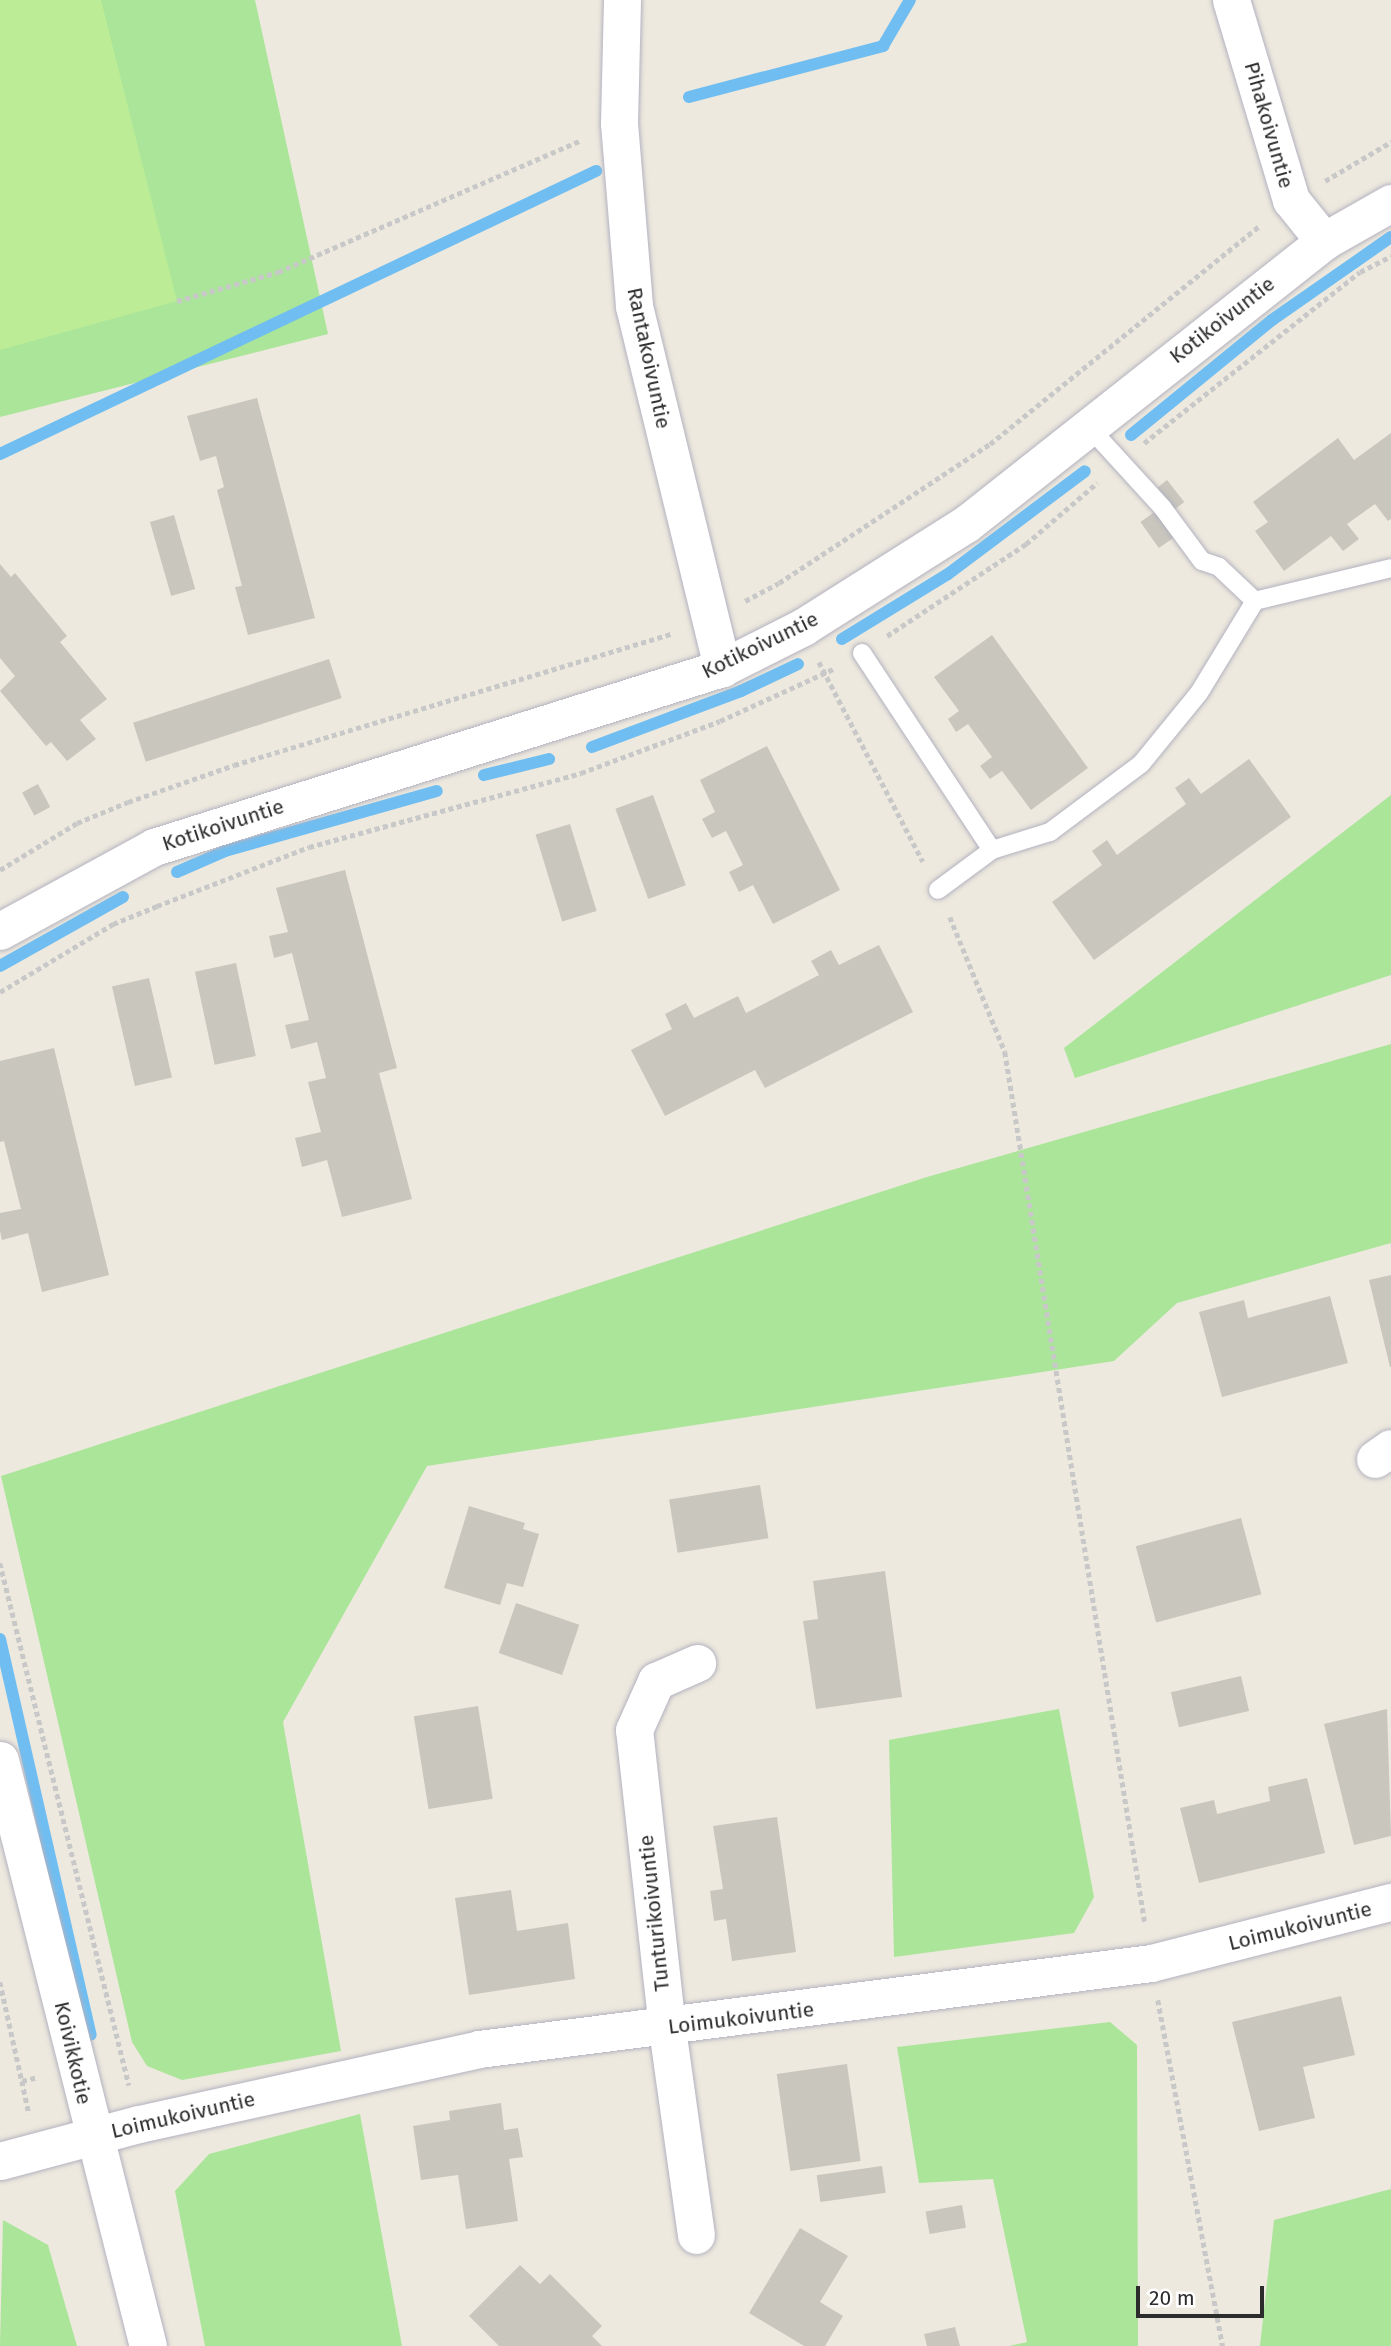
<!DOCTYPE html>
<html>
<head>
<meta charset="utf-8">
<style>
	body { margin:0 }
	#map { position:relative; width:1391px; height:2346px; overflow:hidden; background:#eee9de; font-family:"Fira Sans",sans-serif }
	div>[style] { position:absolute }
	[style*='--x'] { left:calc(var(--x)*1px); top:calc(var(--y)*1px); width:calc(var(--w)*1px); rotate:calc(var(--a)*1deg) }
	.green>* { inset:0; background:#aae59a }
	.pitch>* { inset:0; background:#bcec96 }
	.stream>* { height:12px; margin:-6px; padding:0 6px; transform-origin:6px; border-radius:6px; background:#70bef1 }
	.building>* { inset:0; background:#c9c6bd; transform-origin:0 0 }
	.path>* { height:4.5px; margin-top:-2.25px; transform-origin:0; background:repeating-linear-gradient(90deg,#c8c8c8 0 5px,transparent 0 8.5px) }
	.roads { filter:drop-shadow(0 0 2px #b2b2c0) drop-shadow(0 0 2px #b2b2c0) }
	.service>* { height:18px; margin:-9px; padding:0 9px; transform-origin:9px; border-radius:9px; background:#fff }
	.minor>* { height:37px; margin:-18.5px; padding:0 18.5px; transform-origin:18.5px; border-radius:18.5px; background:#fff }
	span { translate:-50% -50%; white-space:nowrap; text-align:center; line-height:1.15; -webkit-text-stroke:6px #fff; paint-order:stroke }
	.street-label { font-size:21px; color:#2c2c2c }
	.scale { position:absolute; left:1136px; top:2286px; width:128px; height:32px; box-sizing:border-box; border:4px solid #2c2c2c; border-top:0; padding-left:9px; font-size:21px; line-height:24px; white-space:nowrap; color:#2c2c2c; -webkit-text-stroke:5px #fff; paint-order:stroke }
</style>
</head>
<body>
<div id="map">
	<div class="green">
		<i style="clip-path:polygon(0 0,255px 0,328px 334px,0 417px)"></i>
		<i style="clip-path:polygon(1391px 795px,1391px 975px,1075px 1078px,1064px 1048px)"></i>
		<i style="clip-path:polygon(1391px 1044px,1391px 1243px,1177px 1303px,1114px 1361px,427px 1466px,283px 1722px,341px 2051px,182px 2080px,147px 2066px,132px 2042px,1px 1476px,927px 1177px)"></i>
		<i style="clip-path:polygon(1059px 1709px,1094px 1897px,1074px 1933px,894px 1957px,889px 1740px)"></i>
		<i style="clip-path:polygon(1110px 2022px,1137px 2045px,1138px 2346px,1009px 2346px,1027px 2342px,993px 2179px,919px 2183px,897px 2047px)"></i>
		<i style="clip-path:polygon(360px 2114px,402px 2346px,205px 2346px,175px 2191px,209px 2154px)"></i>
		<i style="clip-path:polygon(1391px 2189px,1391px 2346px,1260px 2346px,1274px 2220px)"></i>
		<i style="clip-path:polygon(3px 2220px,48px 2245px,77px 2346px,0 2346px)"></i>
	</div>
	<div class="pitch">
		<i style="clip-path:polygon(0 0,101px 0,177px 301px,0 350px)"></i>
	</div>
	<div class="stream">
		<i style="--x:689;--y:97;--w:201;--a:-14.7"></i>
		<i style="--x:883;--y:46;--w:53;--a:-59.6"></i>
		<i style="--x:1131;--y:435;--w:182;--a:-39.2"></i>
		<i style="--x:1272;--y:320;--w:145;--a:-34.9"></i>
		<i style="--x:0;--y:454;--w:660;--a:-25.4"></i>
		<i style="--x:842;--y:639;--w:124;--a:-31.5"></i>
		<i style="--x:948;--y:574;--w:171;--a:-36.9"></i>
		<i style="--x:592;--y:747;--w:159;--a:-20.6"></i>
		<i style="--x:741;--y:691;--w:63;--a:-25.3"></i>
		<i style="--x:484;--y:775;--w:67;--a:-13.8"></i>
		<i style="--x:177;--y:872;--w:52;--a:-23.6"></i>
		<i style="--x:225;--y:851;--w:220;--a:-15.8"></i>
		<i style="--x:0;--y:966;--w:141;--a:-29.3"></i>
		<i style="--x:0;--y:1639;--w:406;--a:77.1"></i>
	</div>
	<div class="building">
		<i style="clip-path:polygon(257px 398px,315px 618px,248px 635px,235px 587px,242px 586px,217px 490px,224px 487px,216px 456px,200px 461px,187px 416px)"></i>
		<i style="clip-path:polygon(1391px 433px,1391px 519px,1388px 521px,1375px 504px,1347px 524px,1359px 539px,1343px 551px,1331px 536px,1284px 571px,1255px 531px,1268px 522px,1253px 502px,1338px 438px,1354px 460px)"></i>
		<i style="left:1167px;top:480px;width:28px;height:12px;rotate:52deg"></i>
		<i style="left:1156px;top:511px;width:32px;height:19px;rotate:55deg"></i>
		<i style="left:174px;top:515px;width:77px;height:25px;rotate:74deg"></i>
		<i style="clip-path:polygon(0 564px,11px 577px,15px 573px,67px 636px,60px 642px,107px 699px,80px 720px,96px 739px,67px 761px,51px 742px,46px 746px,0 691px,15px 676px,0 658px)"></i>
		<i style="clip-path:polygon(992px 635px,1088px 768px,1031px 810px,1002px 771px,990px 779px,980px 766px,992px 757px,968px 724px,956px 732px,948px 719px,959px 711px,934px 677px)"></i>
		<i style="left:329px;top:659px;width:41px;height:206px;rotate:72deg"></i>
		<i style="clip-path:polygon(767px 746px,840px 890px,773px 924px,753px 885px,739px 892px,729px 872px,743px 865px,726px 831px,712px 838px,702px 819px,715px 812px,700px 780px)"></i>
		<i style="clip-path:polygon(1249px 759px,1291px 817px,1094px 960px,1052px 902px,1102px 865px,1092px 851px,1107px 840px,1117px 855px,1186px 804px,1175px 788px,1189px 778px,1201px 794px)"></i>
		<i style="left:38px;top:784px;width:26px;height:18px;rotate:62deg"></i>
		<i style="left:653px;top:795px;width:96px;height:40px;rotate:70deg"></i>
		<i style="left:570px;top:824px;width:91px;height:36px;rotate:73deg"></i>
		<i style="clip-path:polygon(345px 870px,397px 1068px,379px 1073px,412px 1199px,342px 1217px,327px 1160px,302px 1167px,295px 1138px,321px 1132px,308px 1082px,326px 1078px,317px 1042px,291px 1049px,285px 1025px,309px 1020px,292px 953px,274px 958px,269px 936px,288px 932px,276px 888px)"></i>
		<i style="clip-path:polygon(879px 945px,913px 1012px,765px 1088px,755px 1070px,665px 1116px,631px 1050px,672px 1029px,665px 1014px,686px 1003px,694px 1018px,738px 996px,746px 1013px,819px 975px,811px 961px,831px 950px,839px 965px)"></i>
		<i style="left:236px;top:963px;width:95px;height:42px;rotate:78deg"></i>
		<i style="left:149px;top:978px;width:102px;height:38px;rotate:77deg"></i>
		<i style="clip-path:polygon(54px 1048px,109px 1275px,42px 1292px,28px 1233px,2px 1240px,0 1231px,0 1213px,21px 1209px,4px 1141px,0 1142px,0 1061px)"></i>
		<i style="clip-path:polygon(1391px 1275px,1391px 1367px,1390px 1367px,1369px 1280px)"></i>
		<i style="clip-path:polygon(1330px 1296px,1348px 1363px,1222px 1397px,1199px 1312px,1244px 1300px,1248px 1318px)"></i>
		<i style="left:760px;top:1485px;width:54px;height:92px;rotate:81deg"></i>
		<i style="clip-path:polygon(469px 1506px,525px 1523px,523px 1529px,539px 1534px,523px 1587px,507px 1583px,500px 1605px,444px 1588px)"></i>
		<i style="left:1241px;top:1518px;width:79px;height:109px;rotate:75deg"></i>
		<i style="clip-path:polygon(885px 1571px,902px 1697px,816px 1709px,803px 1621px,818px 1619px,813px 1581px)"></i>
		<i style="left:516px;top:1603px;width:67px;height:53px;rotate:19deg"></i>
		<i style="left:1241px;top:1676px;width:36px;height:72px;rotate:77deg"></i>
		<i style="left:478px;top:1706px;width:94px;height:65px;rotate:81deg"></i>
		<i style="clip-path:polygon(1387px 1709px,1391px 1836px,1354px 1845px,1324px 1724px)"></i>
		<i style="clip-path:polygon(1307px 1778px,1325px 1853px,1199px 1883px,1180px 1808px,1214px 1800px,1217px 1814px,1270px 1801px,1268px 1787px)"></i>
		<i style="clip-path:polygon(777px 1817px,796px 1952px,732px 1961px,726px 1919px,714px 1921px,710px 1891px,723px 1889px,713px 1826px)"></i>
		<i style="clip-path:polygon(511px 1890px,517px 1931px,568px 1923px,575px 1979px,469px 1995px,455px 1898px)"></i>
		<i style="clip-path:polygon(1341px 1996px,1355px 2055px,1303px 2067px,1315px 2118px,1259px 2131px,1232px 2022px)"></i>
		<i style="left:847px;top:2064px;width:98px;height:71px;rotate:82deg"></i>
		<i style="clip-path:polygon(501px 2103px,504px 2130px,518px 2128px,523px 2157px,509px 2159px,518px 2221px,466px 2229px,458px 2175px,421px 2180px,413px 2126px,450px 2120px,449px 2111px)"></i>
		<i style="left:882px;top:2166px;width:27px;height:66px;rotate:82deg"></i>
		<i style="left:962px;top:2205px;width:23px;height:37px;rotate:80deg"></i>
		<i style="clip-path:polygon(800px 2228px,848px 2256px,820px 2302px,843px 2316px,825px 2346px,804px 2346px,749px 2313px)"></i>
		<i style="clip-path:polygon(520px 2265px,540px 2284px,550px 2274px,602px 2326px,592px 2336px,602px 2346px,499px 2346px,469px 2316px)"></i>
		<i style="clip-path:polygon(955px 2327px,960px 2346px,927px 2346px,924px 2334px)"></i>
	</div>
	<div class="path">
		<i style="--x:1325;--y:181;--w:77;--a:-30.6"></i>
		<i style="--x:177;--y:301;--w:105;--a:-16"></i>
		<i style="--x:278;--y:272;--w:331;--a:-23.5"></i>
		<i style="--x:1144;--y:443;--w:275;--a:-38.4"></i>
		<i style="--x:1360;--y:272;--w:35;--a:-27"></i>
		<i style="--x:745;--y:601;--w:38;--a:-28"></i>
		<i style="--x:779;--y:583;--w:253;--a:-33.4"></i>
		<i style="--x:990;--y:444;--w:348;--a:-39"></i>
		<i style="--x:887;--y:636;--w:167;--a:-33.5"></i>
		<i style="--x:1026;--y:544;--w:94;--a:-40.7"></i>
		<i style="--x:819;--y:662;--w:225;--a:62.5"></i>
		<i style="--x:0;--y:870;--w:90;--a:-31.4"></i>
		<i style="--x:77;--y:823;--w:55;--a:-22.4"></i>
		<i style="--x:128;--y:802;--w:112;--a:-19.2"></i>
		<i style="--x:234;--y:765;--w:458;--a:-16.7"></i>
		<i style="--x:950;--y:917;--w:146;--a:67.8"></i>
		<i style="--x:1005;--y:1052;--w:882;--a:80.87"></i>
		<i style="--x:0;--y:992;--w:132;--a:-31"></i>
		<i style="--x:113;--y:924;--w:48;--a:-22.2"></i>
		<i style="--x:157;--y:906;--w:163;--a:-21.2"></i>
		<i style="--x:309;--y:847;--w:282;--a:-15.2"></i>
		<i style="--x:581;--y:773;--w:148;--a:-20.5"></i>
		<i style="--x:720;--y:721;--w:127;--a:-24.7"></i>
		<i style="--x:0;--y:1563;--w:538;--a:76.12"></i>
		<i style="--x:0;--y:1982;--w:101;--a:77.5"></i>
		<i style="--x:22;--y:2081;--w:16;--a:-14"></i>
		<i style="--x:1158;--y:2000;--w:352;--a:79.4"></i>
		<i style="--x:22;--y:2081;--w:34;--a:78"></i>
	</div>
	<div class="roads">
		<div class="service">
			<i style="--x:1088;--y:426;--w:110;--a:47.6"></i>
			<i style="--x:1162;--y:507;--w:67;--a:53.5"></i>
			<i style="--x:1202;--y:561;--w:18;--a:19"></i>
			<i style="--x:1219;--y:567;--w:50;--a:43.4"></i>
			<i style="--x:1255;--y:601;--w:140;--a:-13.6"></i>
			<i style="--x:862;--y:653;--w:236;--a:56.6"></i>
			<i style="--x:992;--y:850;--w:67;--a:143.5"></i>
			<i style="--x:992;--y:850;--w:61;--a:-17.2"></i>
			<i style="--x:1050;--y:832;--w:114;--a:-36.8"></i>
			<i style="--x:1141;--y:764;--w:92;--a:-50.8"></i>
			<i style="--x:1199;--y:693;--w:108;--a:-58.7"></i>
		</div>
		<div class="minor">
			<i style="--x:622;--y:0;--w:123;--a:91.4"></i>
			<i style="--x:619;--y:123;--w:184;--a:85.3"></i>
			<i style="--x:634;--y:306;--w:373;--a:76.3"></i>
			<i style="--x:1231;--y:0;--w:209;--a:73.3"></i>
			<i style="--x:1291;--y:200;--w:53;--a:51.2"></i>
			<i style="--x:0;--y:931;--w:175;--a:-28.6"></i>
			<i style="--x:154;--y:847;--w:596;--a:-17.49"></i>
			<i style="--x:722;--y:668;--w:91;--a:-26.8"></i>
			<i style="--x:803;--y:627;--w:193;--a:-32.3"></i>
			<i style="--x:966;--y:524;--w:456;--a:-38.3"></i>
			<i style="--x:1324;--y:241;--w:77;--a:-29.6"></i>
			<i style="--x:1375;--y:1459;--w:19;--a:-35"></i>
			<i style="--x:0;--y:1760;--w:604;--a:75.83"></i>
			<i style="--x:0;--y:2161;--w:144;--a:-14.9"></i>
			<i style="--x:139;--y:2124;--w:348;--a:-12.4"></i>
			<i style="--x:479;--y:2049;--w:677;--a:-7.29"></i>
			<i style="--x:1151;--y:1963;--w:248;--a:-14.3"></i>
			<i style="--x:696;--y:2235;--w:209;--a:-98"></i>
			<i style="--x:667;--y:2028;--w:300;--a:-96.3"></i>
			<i style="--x:634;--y:1730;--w:54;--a:-65.8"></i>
			<i style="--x:656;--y:1681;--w:45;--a:-23.7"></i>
		</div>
	</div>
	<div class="street-label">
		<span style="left:1269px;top:125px;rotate:74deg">Pihakoivuntie</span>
		<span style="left:1222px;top:320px;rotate:-38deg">Kotikoivuntie</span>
		<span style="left:649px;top:358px;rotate:78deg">Rantakoivuntie</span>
		<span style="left:760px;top:645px;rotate:-26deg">Kotikoivuntie</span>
		<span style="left:223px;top:825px;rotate:-18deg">Kotikoivuntie</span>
		<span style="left:654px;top:1913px;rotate:-96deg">Tunturikoivuntie</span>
		<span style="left:1300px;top:1926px;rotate:-14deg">Loimukoivuntie</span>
		<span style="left:741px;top:2018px;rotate:-7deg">Loimukoivuntie</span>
		<span style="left:73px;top:2053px;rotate:77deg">Koivikkotie</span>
		<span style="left:183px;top:2115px;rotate:-13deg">Loimukoivuntie</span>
	</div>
	<div class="scale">20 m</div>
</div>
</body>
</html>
